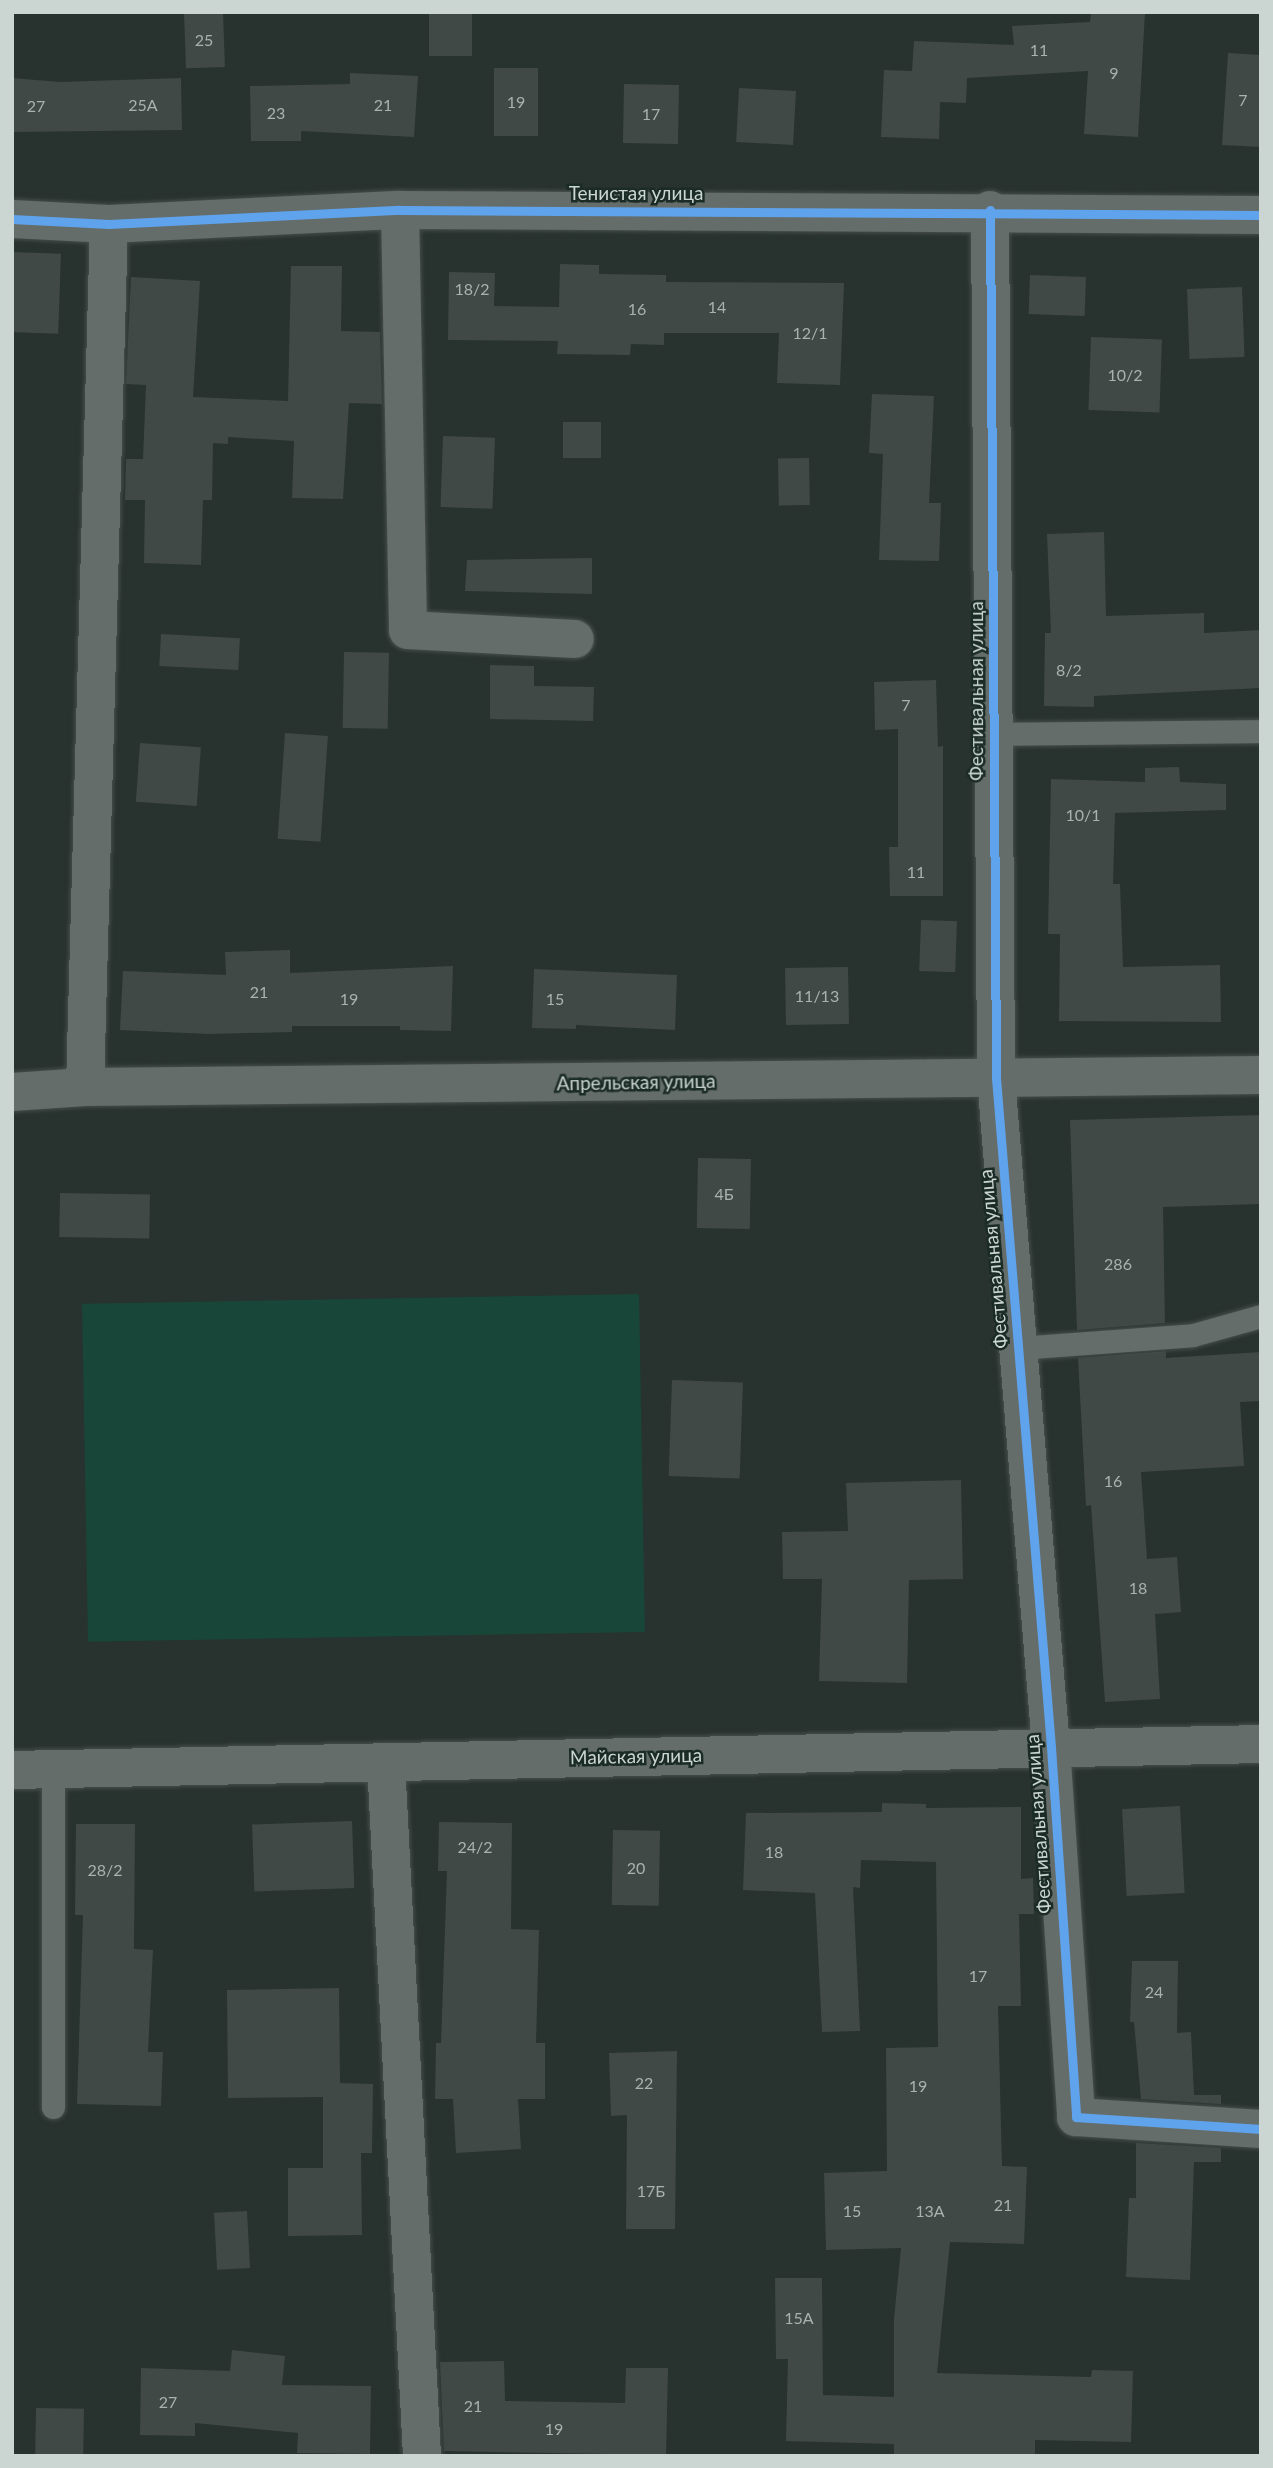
<!DOCTYPE html>
<html>
<head>
<meta charset="utf-8">
<style>
	body { margin:0 }
	#map { position:relative; width:1273px; height:2468px; overflow:hidden; background:#28322f; font-family:Lato,sans-serif }
	div>[style] { position:absolute }
	[style*='--x'] { left:calc(var(--x)*1px); top:calc(var(--y)*1px); width:calc(var(--w)*1px); rotate:calc(var(--a)*1deg) }
	.green>* { inset:0; background:#184739; transform-origin:0 0 }
	.building>* { inset:0; background:#414946; transform-origin:0 0 }
	.roads { filter:drop-shadow(0 0 2px #464e4b) drop-shadow(0 0 2px #464e4b) }
	.lane>* { height:23px; margin:-11.5px; padding:0 11.5px; transform-origin:11.5px; border-radius:11.5px; background:#646d6a }
	.street>* { height:38px; margin:-19px; padding:0 19px; transform-origin:19px; border-radius:19px; background:#646d6a }
	.secondary>* { height:38px; margin:-19px; padding:0 19px; transform-origin:19px; border-radius:19px; background:#646d6a }
	.cycleway>* { height:9px; margin:-4.5px; padding:0 4.5px; transform-origin:4.5px; border-radius:4.5px; background:#60a3ed }
	span { translate:-50% -50%; white-space:nowrap; text-align:center; line-height:1.15; -webkit-text-stroke:5px #1b2b26; paint-order:stroke }
	.number-label { font-size:16px; color:#a8b2ae }
	.number-label span { -webkit-text-stroke-width:0 }
	.street-label { font-size:19px; color:#cbd5d1 }
	.frame { position:absolute; inset:0; border:14px solid #cbd5d1; pointer-events:none }
</style>
</head>
<body>
<div id="map">
	<div class="green">
		<i style="left:639px;top:1294px;width:338px;height:557px;rotate:89deg"></i>
	</div>
	<div class="building">
		<i style="left:223px;top:12px;width:55px;height:39px;rotate:88deg"></i>
		<i style="left:429px;top:12px;width:43px;height:44px"></i>
		<i style="clip-path:polygon(1091px 12px,1145px 12px,1138px 137px,1084px 134px,1088px 71px,967px 78px,966px 103px,940px 102px,939px 139px,881px 137px,884px 70px,912px 71px,914px 41px,1014px 45px,1012px 26px,1090px 22px)"></i>
		<i style="clip-path:polygon(1228px 53px,1261px 55px,1261px 147px,1222px 145px)"></i>
		<i style="left:494px;top:68px;width:44px;height:68px"></i>
		<i style="clip-path:polygon(350px 73px,418px 76px,414px 137px,301px 131px,301px 141px,251px 141px,250px 86px,350px 84px)"></i>
		<i style="clip-path:polygon(12px 78px,60px 82px,181px 78px,182px 130px,12px 132px)"></i>
		<i style="left:624px;top:84px;width:55px;height:59px;rotate:1deg"></i>
		<i style="left:739px;top:88px;width:57px;height:54px;rotate:3deg"></i>
		<i style="left:12px;top:252px;width:49px;height:80px;rotate:2deg"></i>
		<i style="clip-path:polygon(560px 264px,599px 265px,599px 274px,666px 275px,666px 282px,844px 283px,840px 385px,777px 383px,779px 333px,664px 333px,664px 345px,631px 344px,630px 355px,557px 354px,558px 341px,448px 340px,449px 272px,495px 273px,494px 306px,559px 307px)"></i>
		<i style="clip-path:polygon(291px 266px,342px 266px,341px 331px,380px 332px,382px 404px,349px 403px,343px 499px,292px 498px,294px 441px,228px 437px,228px 444px,213px 443px,212px 500px,203px 500px,201px 565px,144px 563px,145px 500px,125px 500px,126px 459px,143px 459px,146px 385px,126px 384px,131px 277px,200px 281px,193px 397px,288px 401px)"></i>
		<i style="left:1030px;top:275px;width:56px;height:39px;rotate:2deg"></i>
		<i style="left:1242px;top:287px;width:70px;height:55px;rotate:88deg"></i>
		<i style="left:1091px;top:337px;width:71px;height:73px;rotate:2deg"></i>
		<i style="clip-path:polygon(872px 394px,934px 396px,929px 503px,941px 503px,939px 561px,879px 560px,883px 454px,869px 453px)"></i>
		<i style="left:563px;top:422px;width:38px;height:36px"></i>
		<i style="left:443px;top:436px;width:52px;height:71px;rotate:2deg"></i>
		<i style="left:809px;top:458px;width:47px;height:31px;rotate:89deg"></i>
		<i style="clip-path:polygon(1104px 532px,1106px 616px,1204px 613px,1204px 633px,1261px 630px,1261px 688px,1094px 696px,1094px 707px,1044px 706px,1045px 633px,1051px 633px,1047px 534px)"></i>
		<i style="clip-path:polygon(592px 558px,592px 594px,465px 591px,467px 560px)"></i>
		<i style="left:161px;top:634px;width:79px;height:32px;rotate:3deg"></i>
		<i style="left:344px;top:652px;width:45px;height:76px;rotate:1deg"></i>
		<i style="clip-path:polygon(490px 665px,534px 666px,534px 686px,594px 687px,593px 721px,490px 719px)"></i>
		<i style="clip-path:polygon(936px 680px,938px 747px,943px 746px,943px 896px,890px 896px,889px 847px,898px 847px,898px 729px,875px 730px,874px 682px)"></i>
		<i style="left:285px;top:733px;width:43px;height:106px;rotate:4deg"></i>
		<i style="left:140px;top:743px;width:61px;height:59px;rotate:4deg"></i>
		<i style="clip-path:polygon(1179px 767px,1180px 782px,1226px 784px,1226px 810px,1115px 813px,1113px 884px,1120px 884px,1123px 967px,1220px 965px,1221px 1022px,1059px 1021px,1060px 934px,1048px 934px,1051px 779px,1145px 782px,1145px 768px)"></i>
		<i style="left:921px;top:920px;width:36px;height:51px;rotate:2deg"></i>
		<i style="clip-path:polygon(290px 950px,290px 973px,453px 966px,451px 1031px,400px 1030px,400px 1026px,292px 1026px,292px 1032px,209px 1034px,120px 1030px,123px 971px,226px 975px,225px 952px)"></i>
		<i style="left:848px;top:967px;width:57px;height:63px;rotate:89deg"></i>
		<i style="clip-path:polygon(534px 969px,677px 975px,675px 1030px,576px 1025px,576px 1029px,532px 1028px)"></i>
		<i style="clip-path:polygon(1261px 1115px,1261px 1204px,1163px 1207px,1165px 1323px,1077px 1330px,1070px 1120px)"></i>
		<i style="left:698px;top:1158px;width:53px;height:70px;rotate:1deg"></i>
		<i style="left:60px;top:1193px;width:90px;height:44px;rotate:1deg"></i>
		<i style="clip-path:polygon(1166px 1351px,1166px 1358px,1261px 1352px,1261px 1401px,1240px 1402px,1244px 1466px,1141px 1472px,1147px 1559px,1177px 1557px,1181px 1612px,1155px 1614px,1160px 1699px,1105px 1702px,1091px 1505px,1086px 1506px,1078px 1358px)"></i>
		<i style="left:672px;top:1380px;width:71px;height:96px;rotate:2deg"></i>
		<i style="clip-path:polygon(961px 1480px,963px 1579px,909px 1580px,907px 1683px,819px 1681px,822px 1579px,783px 1579px,782px 1532px,848px 1531px,846px 1483px)"></i>
		<i style="clip-path:polygon(882px 1803px,926px 1804px,926px 1808px,1021px 1807px,1021px 1879px,1033px 1878px,1034px 1914px,1019px 1914px,1021px 2006px,998px 2006px,1002px 2166px,1027px 2167px,1024px 2244px,950px 2242px,937px 2373px,1091px 2377px,1092px 2370px,1133px 2371px,1131px 2442px,1035px 2440px,1035px 2456px,894px 2456px,894px 2444px,786px 2441px,788px 2359px,776px 2359px,775px 2278px,822px 2278px,823px 2395px,894px 2397px,894px 2319px,901px 2248px,826px 2250px,824px 2173px,887px 2171px,886px 2048px,938px 2047px,936px 1862px,861px 1860px,860px 1888px,853px 1887px,860px 2031px,822px 2032px,815px 1893px,743px 1890px,746px 1813px,882px 1812px)"></i>
		<i style="left:1180px;top:1806px;width:87px;height:58px;rotate:87deg"></i>
		<i style="left:352px;top:1821px;width:67px;height:100px;rotate:88deg"></i>
		<i style="clip-path:polygon(439px 1822px,512px 1823px,511px 1929px,539px 1930px,536px 2043px,545px 2043px,545px 2099px,518px 2099px,521px 2149px,456px 2153px,453px 2099px,435px 2099px,436px 2043px,441px 2043px,447px 1871px,438px 1871px)"></i>
		<i style="clip-path:polygon(76px 1824px,135px 1824px,134px 1949px,153px 1950px,148px 2052px,163px 2052px,161px 2106px,77px 2104px,83px 1915px,75px 1915px)"></i>
		<i style="left:613px;top:1830px;width:47px;height:75px;rotate:1deg"></i>
		<i style="clip-path:polygon(1132px 1961px,1178px 1961px,1177px 2033px,1191px 2032px,1194px 2095px,1221px 2095px,1221px 2104px,1141px 2099px,1134px 2022px,1130px 2022px)"></i>
		<i style="clip-path:polygon(339px 1988px,340px 2083px,373px 2084px,372px 2153px,361px 2153px,362px 2235px,288px 2236px,288px 2168px,323px 2168px,323px 2097px,228px 2098px,227px 1990px)"></i>
		<i style="clip-path:polygon(677px 2051px,675px 2229px,626px 2229px,627px 2115px,611px 2116px,609px 2053px)"></i>
		<i style="clip-path:polygon(1136px 2143px,1221px 2148px,1221px 2162px,1194px 2162px,1190px 2280px,1126px 2277px,1129px 2198px,1136px 2198px)"></i>
		<i style="left:247px;top:2211px;width:57px;height:33px;rotate:87deg"></i>
		<i style="clip-path:polygon(232px 2350px,285px 2356px,282px 2385px,371px 2386px,370px 2454px,297px 2453px,298px 2433px,195px 2423px,195px 2436px,140px 2435px,141px 2368px,230px 2371px)"></i>
		<i style="clip-path:polygon(504px 2361px,505px 2401px,625px 2403px,626px 2368px,668px 2368px,666px 2455px,444px 2451px,440px 2362px)"></i>
		<i style="left:36px;top:2408px;width:48px;height:48px;rotate:1deg"></i>
	</div>
	<div class="roads">
		<div class="lane">
			<i style="--x:994;--y:734;--w:267;--a:-0.6"></i>
			<i style="--x:1018;--y:1348;--w:175;--a:-4.2"></i>
			<i style="--x:1193;--y:1335;--w:71;--a:-15.6"></i>
			<i style="--x:53;--y:1769;--w:338;--a:90"></i>
		</div>
		<div class="street">
			<i style="--x:400;--y:210;--w:420;--a:88.9"></i>
			<i style="--x:408;--y:630;--w:167;--a:3.1"></i>
			<i style="--x:990;--y:210;--w:868;--a:89.6"></i>
			<i style="--x:996;--y:1078;--w:671;--a:85.3"></i>
			<i style="--x:1051;--y:1747;--w:371;--a:86.1"></i>
			<i style="--x:1076;--y:2117;--w:185;--a:3.7"></i>
			<i style="--x:12;--y:219;--w:97;--a:3"></i>
			<i style="--x:109;--y:224;--w:291;--a:-2.8"></i>
			<i style="--x:400;--y:210;--w:861;--a:0.33"></i>
			<i style="--x:85;--y:1087;--w:863;--a:-88.41"></i>
			<i style="--x:12;--y:1092;--w:73;--a:-3.9"></i>
			<i style="--x:85;--y:1087;--w:1176;--a:-0.58"></i>
			<i style="--x:386;--y:1762;--w:695;--a:87.03"></i>
		</div>
		<div class="secondary">
			<i style="--x:12;--y:1770;--w:1249;--a:-1.19"></i>
		</div>
	</div>
	<div class="cycleway">
		<i style="--x:990;--y:210;--w:868;--a:89.6"></i>
		<i style="--x:996;--y:1078;--w:671;--a:85.3"></i>
		<i style="--x:1051;--y:1747;--w:371;--a:86.1"></i>
		<i style="--x:1076;--y:2117;--w:185;--a:3.7"></i>
		<i style="--x:12;--y:219;--w:97;--a:3"></i>
		<i style="--x:109;--y:224;--w:291;--a:-2.8"></i>
		<i style="--x:400;--y:210;--w:861;--a:0.33"></i>
	</div>
	<div class="number-label">
		<span style="left:204px;top:40px">25</span>
		<span style="left:1039px;top:50px">11</span>
		<span style="left:1114px;top:73px">9</span>
		<span style="left:1243px;top:100px">7</span>
		<span style="left:516px;top:102px">19</span>
		<span style="left:143px;top:105px">25А</span>
		<span style="left:383px;top:105px">21</span>
		<span style="left:36px;top:106px">27</span>
		<span style="left:276px;top:113px">23</span>
		<span style="left:651px;top:114px">17</span>
		<span style="left:472px;top:289px">18/2</span>
		<span style="left:717px;top:307px">14</span>
		<span style="left:637px;top:309px">16</span>
		<span style="left:810px;top:333px">12/1</span>
		<span style="left:1125px;top:375px">10/2</span>
		<span style="left:1069px;top:670px">8/2</span>
		<span style="left:906px;top:705px">7</span>
		<span style="left:1083px;top:815px">10/1</span>
		<span style="left:916px;top:872px">11</span>
		<span style="left:259px;top:992px">21</span>
		<span style="left:817px;top:996px">11/13</span>
		<span style="left:349px;top:999px">19</span>
		<span style="left:555px;top:999px">15</span>
		<span style="left:724px;top:1194px">4Б</span>
		<span style="left:1118px;top:1264px">286</span>
		<span style="left:1113px;top:1481px">16</span>
		<span style="left:1138px;top:1588px">18</span>
		<span style="left:475px;top:1847px">24/2</span>
		<span style="left:774px;top:1852px">18</span>
		<span style="left:636px;top:1868px">20</span>
		<span style="left:105px;top:1870px">28/2</span>
		<span style="left:978px;top:1976px">17</span>
		<span style="left:1154px;top:1992px">24</span>
		<span style="left:644px;top:2083px">22</span>
		<span style="left:918px;top:2086px">19</span>
		<span style="left:651px;top:2191px">17Б</span>
		<span style="left:1003px;top:2205px">21</span>
		<span style="left:852px;top:2211px">15</span>
		<span style="left:930px;top:2211px">13А</span>
		<span style="left:799px;top:2318px">15А</span>
		<span style="left:168px;top:2402px">27</span>
		<span style="left:473px;top:2406px">21</span>
		<span style="left:554px;top:2429px">19</span>
	</div>
	<div class="street-label">
		<span style="left:636px;top:193px">Тенистая улица</span>
		<span style="left:976px;top:691px;rotate:-90deg">Фестивальная улица</span>
		<span style="left:636px;top:1082px;rotate:-1deg">Апрельская улица</span>
		<span style="left:993px;top:1259px;rotate:-95deg">Фестивальная улица</span>
		<span style="left:636px;top:1756px;rotate:-1deg">Майская улица</span>
		<span style="left:1038px;top:1824px;rotate:-94deg">Фестивальная улица</span>
	</div>
	<div class="frame"></div>
</div>
</body>
</html>
